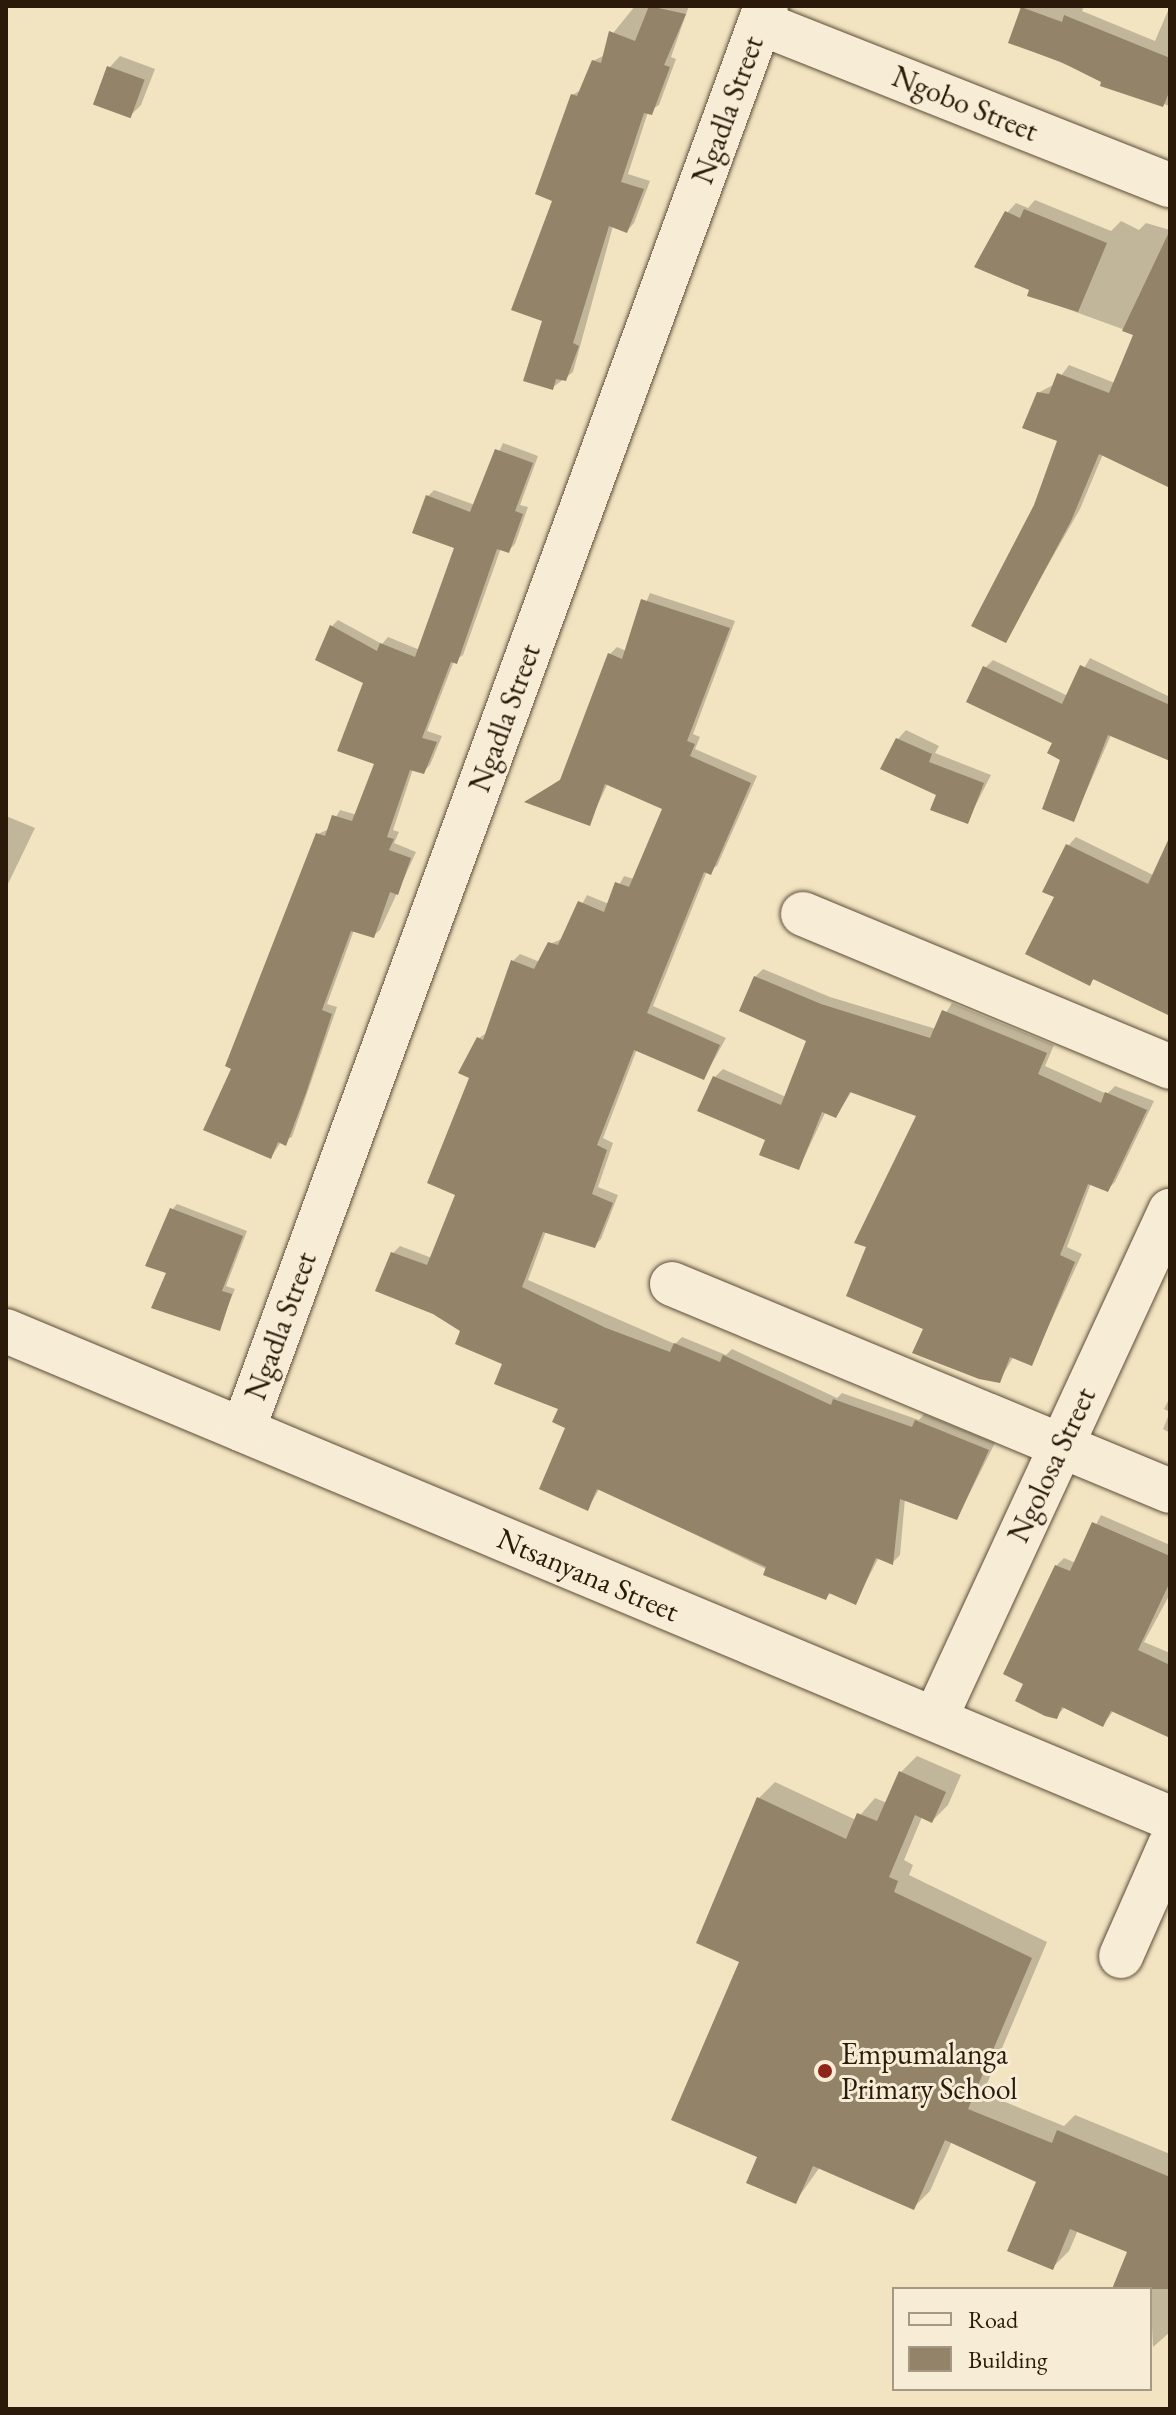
<!DOCTYPE html>
<html>
<head>
<meta charset="utf-8">
<style>
	body { margin:0 }
	#map { position:relative; width:1176px; height:2415px; overflow:hidden; background:#f2e4c1; font-family:"EB Garamond",serif }
	div>[style] { position:absolute }
	[style*='--x'] { left:calc(var(--x)*1px); top:calc(var(--y)*1px); width:calc(var(--w)*1px); rotate:calc(var(--a)*1deg) }
	.shadow>* { inset:0; background:#0003 }
	.building>* { inset:0; background:#928369; transform-origin:0 0 }
	.roads { filter:drop-shadow(0 0 2px #5d4c38) drop-shadow(0 0 2px #5d4c38) }
	.minor>* { height:44px; margin:-22px; padding:0 22px; transform-origin:22px; border-radius:22px; background:#f7edd7 }
	.dots>* { width:22px; height:22px; translate:-50% -50%; box-sizing:border-box; border:4px solid #f7edd7; border-radius:50% }
	span { translate:-50% -50%; white-space:nowrap; text-align:center; line-height:1.15; -webkit-text-stroke:6px #f7edd7; paint-order:stroke }
	.street-label { font-size:30px; color:#2b1a0a }
	.poi-label { font-size:30px; color:#2b1a0a }
	.left { translate:0 -50%; text-align:left }
	.frame { position:absolute; inset:0; border:8px solid #2b1a0a; pointer-events:none }
	.legend { position:absolute; left:892px; top:2287px; width:260px; height:104px; box-sizing:border-box; background:#f7edd7; border:2px solid #a59985; margin:0; padding:10px 14px; list-style:none; font-size:24px; color:#2b1a0a }
	.legend li { display:flex; align-items:center; gap:16px; height:40px }
	.legend b { width:40px; border:2px solid #a59985 }
</style>
</head>
<body>
<div id="map">
	<div class="shadow">
		<i style="clip-path:polygon(635px 6px,689px 6px,671px 57px,676px 59px,659px 105px,648px 112px,628px 174px,650px 181px,634px 223px,627px 231px,613px 226px,573px 372px,552px 388px,544px 320px,555px 200px,572px 95px,583px 89px,593px 61px,605px 55px,610px 37px)"></i>
		<i style="clip-path:polygon(1010px 6px,1084px 6px,1082px 11px,1155px 41px,1170px 6px,1170px 106px,1102px 84px,1104px 80px,1010px 42px,1022px 9px)"></i>
		<i style="clip-path:polygon(120px 56px,155px 69px,141px 105px,130px 116px,109px 68px)"></i>
		<i style="clip-path:polygon(1035px 200px,1111px 231px,1121px 221px,1139px 230px,1146px 223px,1170px 230px,1170px 485px,1103px 454px,1080px 509px,1005px 640px,1035px 506px,1060px 440px,1038px 393px,1055px 384px,1069px 365px,1115px 383px,1136px 334px,1029px 295px,1032px 288px,1007px 213px,1016px 203px,1028px 208px)"></i>
		<i style="clip-path:polygon(503px 443px,538px 456px,520px 505px,528px 507px,515px 544px,508px 551px,501px 548px,463px 655px,454px 661px,427px 731px,442px 736px,430px 765px,423px 772px,413px 769px,393px 830px,399px 832px,394px 843px,416px 852px,380px 930px,373px 936px,354px 930px,327px 1004px,337px 1007px,292px 1137px,281px 1142px,271px 1157px,234px 1068px,318px 834px,329px 829px,340px 810px,357px 815px,377px 762px,365px 682px,332px 626px,338px 620px,382px 644px,388px 637px,420px 650px,456px 547px,428px 496px,434px 490px,475px 505px)"></i>
		<i style="clip-path:polygon(650px 593px,735px 621px,693px 734px,700px 737px,695px 749px,757px 776px,717px 866px,707px 871px,653px 1006px,726px 1038px,704px 1078px,637px 1049px,603px 1138px,613px 1143px,598px 1187px,618px 1195px,601px 1239px,594px 1246px,546px 1231px,528px 1280px,675px 1344px,682px 1337px,726px 1355px,732px 1349px,837px 1398px,842px 1393px,919px 1420px,924px 1414px,995px 1443px,957px 1518px,905px 1499px,900px 1555px,893px 1562px,879px 1557px,855px 1603px,832px 1592px,825px 1598px,600px 1488px,587px 1509px,560px 1408px,463px 1330px,393px 1253px,400px 1246px,432px 1258px,458px 1194px,472px 1077px,461px 1072px,479px 1038px,488px 1032px,513px 961px,520px 954px,540px 962px,550px 944px,564px 938px,587px 895px,609px 904px,624px 876px,634px 879px,665px 808px,608px 783px,589px 823px,528px 801px,564px 777px,610px 654px,617px 647px,626px 651px)"></i>
		<i style="clip-path:polygon(1090px 658px,1170px 697px,1170px 758px,1111px 735px,1074px 819px,1055px 742px,985px 668px,993px 660px,1068px 696px)"></i>
		<i style="clip-path:polygon(906px 730px,939px 746px,935px 753px,991px 775px,967px 822px,938px 794px,898px 739px)"></i>
		<i style="clip-path:polygon(6px 816px,35px 828px,6px 888px)"></i>
		<i style="clip-path:polygon(1076px 837px,1153px 875px,1170px 867px,1170px 1013px,1095px 978px,1089px 984px,1057px 896px,1068px 846px)"></i>
		<i style="clip-path:polygon(763px 969px,830px 997px,936px 1029px,952px 1003px,1054px 1045px,1045px 1066px,1107px 1094px,1115px 1086px,1154px 1101px,1115px 1182px,1107px 1190px,1091px 1183px,1067px 1247px,1082px 1254px,1031px 1364px,1014px 1356px,999px 1381px,926px 1328px,919px 1115px,852px 1091px,836px 1116px,826px 1111px,799px 1168px,715px 1077px,723px 1069px,786px 1097px,809px 1040px,755px 977px)"></i>
		<i style="clip-path:polygon(177px 1204px,247px 1231px,226px 1286px,235px 1289px,219px 1328px,169px 1271px,172px 1210px)"></i>
		<i style="clip-path:polygon(1170px 1397px,1170px 1412px,1164px 1409px)"></i>
		<i style="clip-path:polygon(1170px 1412px,1170px 1433px,1163px 1429px)"></i>
		<i style="clip-path:polygon(1101px 1515px,1170px 1545px,1170px 1594px,1144px 1642px,1170px 1653px,1170px 1736px,1114px 1710px,1103px 1725px,1065px 1707px,1056px 1717px,1025px 1683px,1056px 1566px,1064px 1558px,1076px 1563px)"></i>
		<i style="clip-path:polygon(917px 1756px,961px 1775px,948px 1805px,932px 1821px,922px 1817px,904px 1860px,913px 1865px,909px 1875px,1047px 1942px,983px 2093px,1064px 2126px,1075px 2115px,1170px 2154px,1170px 2332px,1153px 2347px,1150px 2289px,1114px 2289px,1129px 2251px,1078px 2230px,1069px 2251px,1053px 2267px,1038px 2181px,952px 2141px,930px 2191px,913px 2208px,820px 2167px,795px 2202px,760px 2156px,742px 1961px,759px 1798px,775px 1782px,856px 1820px,875px 1798px,887px 1803px,901px 1772px)"></i>
	</div>
	<div class="building">
		<i style="clip-path:polygon(649px 6px,686px 14px,664px 65px,670px 67px,652px 115px,644px 113px,621px 182px,644px 189px,627px 233px,609px 226px,573px 343px,579px 346px,566px 381px,556px 379px,553px 390px,523px 381px,542px 321px,511px 310px,552px 201px,535px 194px,571px 94px,577px 96px,592px 60px,601px 63px,609px 31px,635px 41px)"></i>
		<i style="clip-path:polygon(1021px 7px,1062px 22px,1064px 15px,1170px 58px,1170px 90px,1163px 107px,1100px 86px,1101px 82px,1061px 62px,1008px 43px)"></i>
		<i style="left:107px;top:66px;width:40px;height:41px;rotate:20deg"></i>
		<i style="clip-path:polygon(1024px 209px,1107px 243px,1078px 312px,1027px 296px,1029px 290px,974px 267px,1005px 211px,1020px 218px)"></i>
		<i style="clip-path:polygon(1170px 230px,1170px 488px,1099px 454px,1071px 521px,1006px 643px,971px 626px,1034px 505px,1057px 441px,1022px 428px,1037px 392px,1049px 394px,1057px 373px,1109px 393px,1133px 335px,1122px 331px)"></i>
		<i style="clip-path:polygon(495px 449px,533px 463px,515px 511px,523px 514px,509px 553px,497px 549px,457px 664px,451px 662px,422px 738px,437px 742px,424px 774px,410px 770px,387px 837px,394px 839px,389px 850px,411px 858px,398px 895px,390px 892px,374px 938px,351px 931px,322px 1010px,332px 1014px,306px 1093px,286px 1146px,278px 1142px,271px 1159px,203px 1130px,231px 1069px,225px 1066px,316px 833px,325px 836px,332px 815px,352px 821px,374px 764px,337px 751px,363px 683px,315px 660px,330px 625px,377px 651px,380px 643px,415px 657px,454px 548px,412px 533px,426px 495px,470px 512px)"></i>
		<i style="clip-path:polygon(641px 599px,730px 628px,687px 741px,695px 744px,690px 756px,751px 783px,711px 875px,704px 872px,647px 1013px,720px 1045px,704px 1080px,634px 1050px,597px 1145px,607px 1150px,592px 1194px,613px 1203px,595px 1248px,543px 1232px,522px 1287px,606px 1328px,670px 1352px,674px 1343px,720px 1362px,723px 1355px,831px 1405px,833px 1399px,912px 1427px,915px 1420px,989px 1450px,957px 1520px,900px 1499px,893px 1565px,876px 1558px,856px 1605px,829px 1593px,826px 1600px,763px 1575px,766px 1567px,597px 1489px,588px 1511px,539px 1489px,565px 1428px,552px 1422px,558px 1409px,494px 1384px,502px 1364px,455px 1344px,460px 1331px,433px 1314px,375px 1291px,391px 1252px,427px 1265px,455px 1195px,427px 1183px,469px 1078px,458px 1073px,477px 1037px,483px 1040px,511px 960px,534px 969px,548px 942px,558px 945px,578px 901px,604px 912px,615px 882px,629px 887px,662px 809px,605px 784px,590px 826px,524px 802px,560px 780px,608px 653px,622px 659px)"></i>
		<i style="clip-path:polygon(1080px 665px,1170px 705px,1170px 761px,1108px 735px,1074px 822px,1042px 809px,1060px 760px,1047px 753px,1052px 743px,966px 702px,983px 666px,1062px 704px)"></i>
		<i style="clip-path:polygon(896px 738px,932px 754px,929px 762px,984px 783px,968px 824px,930px 810px,936px 795px,880px 769px)"></i>
		<i style="clip-path:polygon(1170px 836px,1170px 1016px,1093px 979px,1090px 986px,1025px 954px,1054px 897px,1042px 892px,1066px 844px,1148px 884px)"></i>
		<i style="clip-path:polygon(754px 976px,821px 1004px,930px 1038px,942px 1010px,1047px 1053px,1038px 1074px,1101px 1103px,1105px 1092px,1147px 1110px,1108px 1192px,1088px 1184px,1060px 1255px,1075px 1262px,1032px 1366px,1010px 1357px,1000px 1383px,979px 1379px,912px 1353px,923px 1329px,846px 1296px,866px 1247px,854px 1243px,916px 1116px,850px 1092px,836px 1118px,822px 1112px,799px 1170px,759px 1155px,765px 1140px,697px 1111px,713px 1076px,781px 1105px,806px 1041px,739px 1011px)"></i>
		<i style="clip-path:polygon(170px 1208px,243px 1236px,222px 1291px,232px 1294px,220px 1331px,151px 1308px,166px 1273px,145px 1266px)"></i>
		<i style="clip-path:polygon(1092px 1522px,1170px 1556px,1170px 1582px,1138px 1650px,1170px 1665px,1170px 1738px,1111px 1711px,1103px 1727px,1062px 1707px,1057px 1719px,1045px 1716px,1015px 1701px,1023px 1684px,1003px 1674px,1055px 1565px,1070px 1571px)"></i>
		<i style="clip-path:polygon(899px 1771px,946px 1792px,932px 1823px,915px 1815px,889px 1877px,898px 1881px,894px 1892px,1032px 1958px,968px 2109px,1052px 2143px,1057px 2130px,1170px 2177px,1170px 2289px,1112px 2289px,1127px 2252px,1070px 2229px,1053px 2270px,1007px 2251px,1036px 2182px,945px 2140px,914px 2210px,813px 2166px,796px 2204px,746px 2183px,757px 2157px,671px 2120px,739px 1962px,696px 1943px,757px 1797px,846px 1839px,857px 1813px,877px 1821px)"></i>
	</div>
	<div class="roads">
		<div class="minor">
			<i style="--x:760;--y:23;--w:441;--a:21.6"></i>
			<i style="--x:803;--y:914;--w:398;--a:22.6"></i>
			<i style="--x:672;--y:1284;--w:539;--a:22.57"></i>
			<i style="--x:6;--y:1331;--w:1262;--a:22.7"></i>
			<i style="--x:243;--y:1430;--w:1517;--a:-69.83"></i>
			<i style="--x:935;--y:1719;--w:560;--a:-65.17"></i>
			<i style="--x:1121;--y:1956;--w:121;--a:-66.2"></i>
		</div>
	</div>
	<div class="dots">
		<i style="left:825px;top:2071px;background:#8f2418"></i>
	</div>
	<div class="street-label">
		<span style="left:965px;top:104px;rotate:22deg">Ngobo Street</span>
		<span style="left:728px;top:110px;rotate:-70deg">Ngadla Street</span>
		<span style="left:505px;top:718px;rotate:-70deg">Ngadla Street</span>
		<span style="left:281px;top:1326px;rotate:-70deg">Ngadla Street</span>
		<span style="left:1052px;top:1465px;rotate:-65deg">Ngolosa Street</span>
		<span style="left:588px;top:1575px;rotate:23deg">Ntsanyana Street</span>
	</div>
	<div class="poi-label">
		<span class="left" style="left:841px;top:2071px">Empumalanga<br>Primary School</span>
	</div>
	<div class="frame"></div>
	<ul class="legend">
	<li><b style="height:10px;background:#f7edd7"></b>Road</li>
	<li><b style="height:22px;background:#928369"></b>Building</li>
	</ul>
</div>
</body>
</html>
